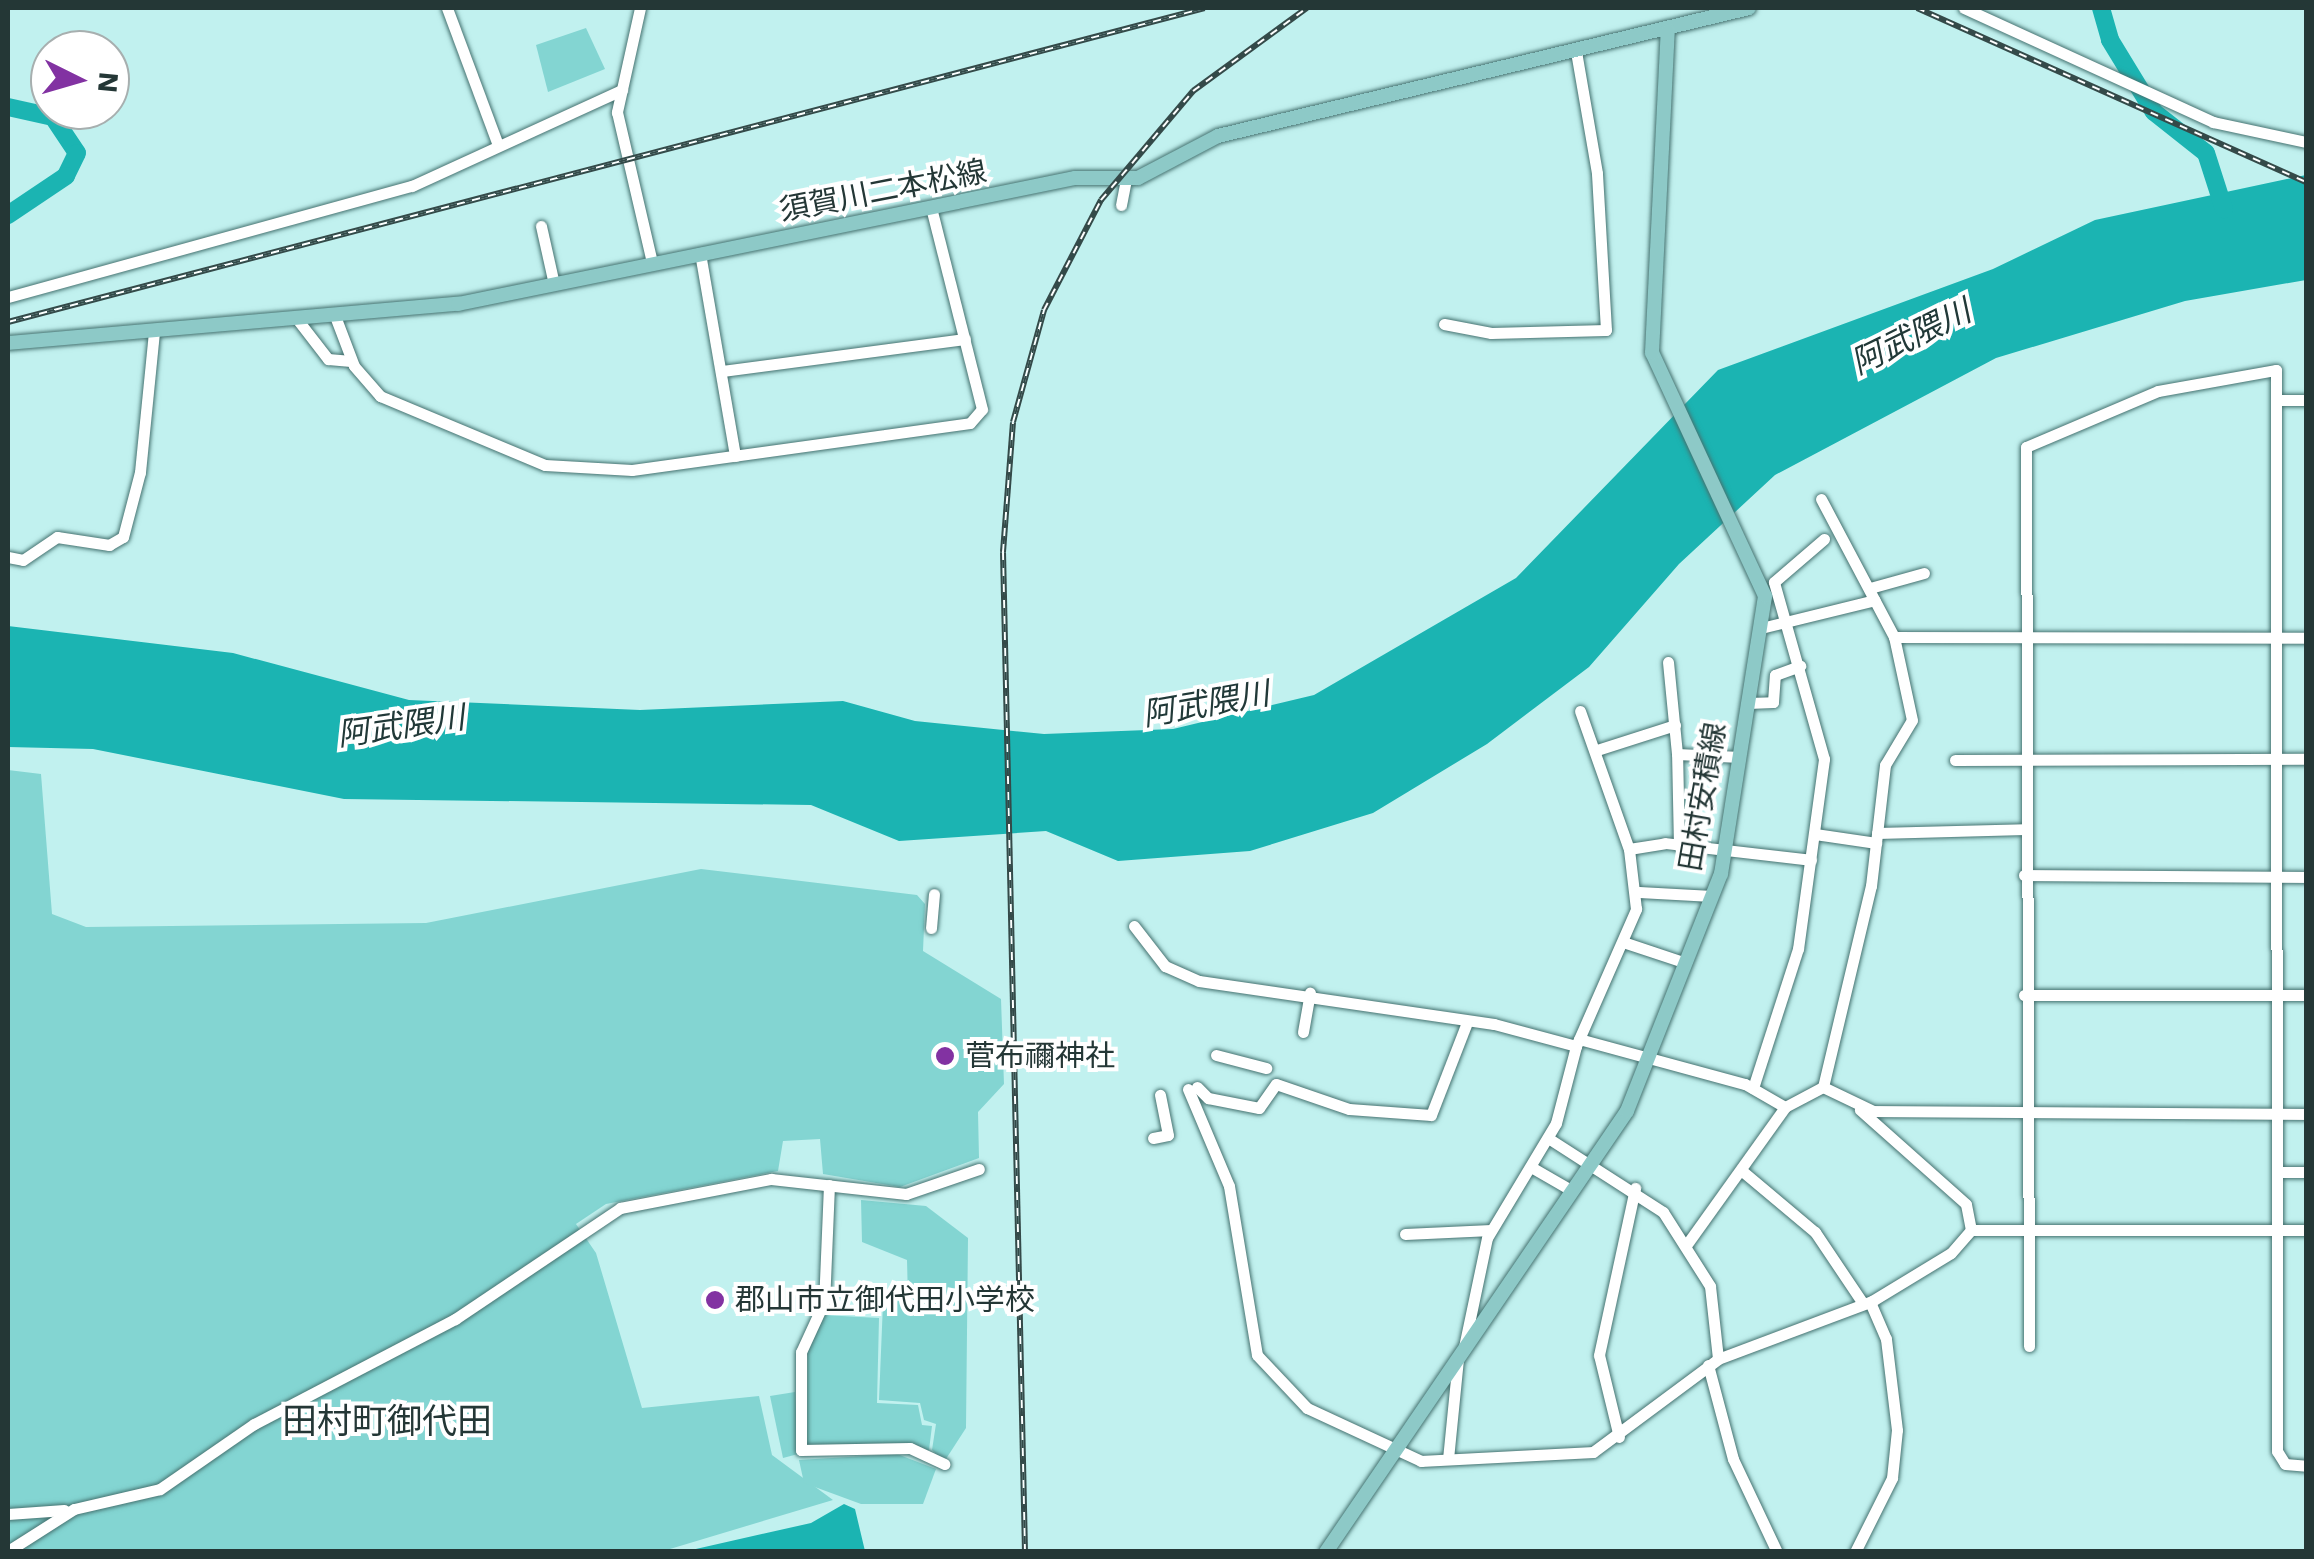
<!DOCTYPE html>
<html>
<head>
<meta charset="utf-8">
<style>
	body { margin:0 }
	#map { position:relative; width:2314px; height:1559px; overflow:hidden; background:#c1f1ef; font-family:"Work Sans","Noto Sans JP",sans-serif }
	div>[style] { position:absolute }
	[style*='--x'] { left:calc(var(--x)*1px); top:calc(var(--y)*1px); width:calc(var(--w)*1px); rotate:calc(var(--a)*1deg) }
	.green>* { inset:0; background:#83d5d2 }
	.water>* { inset:0; background:#1bb4b2 }
	.river>* { height:18px; margin:-9px; padding:0 9px; transform-origin:9px; border-radius:9px; background:#1bb4b2 }
	.roads { filter:drop-shadow(0 0 2px #457270) drop-shadow(0 0 2px #457270) }
	.minor>* { height:11px; margin:-5.5px; padding:0 5.5px; transform-origin:5.5px; border-radius:5.5px; background:#fff }
	.major>* { height:14px; margin:-7px; padding:0 7px; transform-origin:7px; border-radius:7px; background:#8dc9c7 }
	.rail>* { height:6px; margin-top:-3px; transform-origin:0; background:repeating-linear-gradient(90deg,#fff 0 8px,#344a49 0 16px); box-sizing:border-box; border-block:2px solid #344a49 }
	.dots>* { width:28px; height:28px; translate:-50% -50%; box-sizing:border-box; border:5px solid #fff; border-radius:50% }
	span { translate:-50% -50%; white-space:nowrap; text-align:center; line-height:1.15; -webkit-text-stroke:8px #fff; paint-order:stroke }
	.street-label { font-size:30px; color:#243736 }
	.poi-label { font-size:30px; color:#243736 }
	.left { translate:0 -50%; text-align:left }
	.water-label { font-size:32px; color:#213938; font-style:italic }
	.quarter-label { font-size:35px; color:#243736 }
	.frame { position:absolute; inset:0; border:10px solid #243736; pointer-events:none }
	.north { position:absolute; left:30px; top:30px; width:100px; height:100px; box-sizing:border-box; background:#fff; border:2px solid #a7afaf; border-radius:50%; rotate:95deg; font-size:28px; font-weight:700; line-height:40px; text-align:center; color:#243736 }
	.north::after { content:''; display:block; margin:auto; width:35px; height:45px; background:#8232a2; clip-path:polygon(50% 0,100% 100%,50% 72%,0 100%) }
</style>
</head>
<body>
<div id="map">
	<div class="green">
		<i style="clip-path:polygon(586px 28px,605px 69px,548px 92px,536px 45px)"></i>
		<i style="clip-path:polygon(8px 770px,41px 774px,52px 914px,86px 927px,426px 923px,701px 869px,917px 895px,925px 904px,923px 951px,1001px 999px,1004px 1084px,978px 1112px,979px 1158px,900px 1187px,823px 1174px,820px 1139px,783px 1141px,778px 1171px,606px 1204px,576px 1224px,596px 1253px,642px 1408px,759px 1396px,772px 1455px,833px 1500px,660px 1552px,8px 1552px)"></i>
		<i style="clip-path:polygon(861px 1200px,926px 1206px,968px 1238px,966px 1428px,944px 1462px,932px 1450px,936px 1424px,924px 1420px,920px 1403px,879px 1400px,883px 1303px,908px 1300px,907px 1260px,862px 1242px)"></i>
		<i style="clip-path:polygon(823px 1315px,879px 1318px,877px 1403px,918px 1405px,922px 1425px,932px 1426px,929px 1450px,807px 1450px,808px 1347px)"></i>
		<i style="clip-path:polygon(795px 1392px,798px 1454px,783px 1458px,770px 1396px)"></i>
		<i style="clip-path:polygon(897px 1454px,936px 1469px,923px 1504px,861px 1504px,804px 1483px,799px 1460px)"></i>
	</div>
	<div class="water">
		<i style="clip-path:polygon(2306px 175px,2306px 280px,2185px 301px,1996px 358px,1775px 475px,1679px 564px,1589px 667px,1487px 744px,1373px 813px,1250px 851px,1118px 861px,1046px 831px,899px 841px,811px 805px,344px 799px,93px 749px,8px 747px,8px 626px,233px 653px,409px 700px,640px 710px,843px 701px,915px 721px,1044px 734px,1173px 729px,1314px 695px,1516px 578px,1718px 370px,1993px 269px,2095px 220px)"></i>
		<i style="clip-path:polygon(844px 1504px,855px 1509px,865px 1551px,687px 1551px,811px 1523px)"></i>
	</div>
	<div class="river">
		<i style="--x:2101;--y:8;--w:33;--a:74"></i>
		<i style="--x:2110;--y:40;--w:84;--a:58.6"></i>
		<i style="--x:2154;--y:112;--w:66;--a:38.3"></i>
		<i style="--x:2206;--y:153;--w:59;--a:72.2"></i>
		<i style="--x:8;--y:107;--w:46;--a:12.5"></i>
		<i style="--x:53;--y:117;--w:43;--a:56.3"></i>
		<i style="--x:77;--y:153;--w:25;--a:116"></i>
		<i style="--x:66;--y:176;--w:70;--a:146.1"></i>
	</div>
	<div class="roads">
		<div class="minor">
			<i style="--x:447;--y:8;--w:146;--a:69.6"></i>
			<i style="--x:640;--y:8;--w:107;--a:102.5"></i>
			<i style="--x:617;--y:112;--w:154;--a:76.9"></i>
			<i style="--x:1964;--y:8;--w:274;--a:24.6"></i>
			<i style="--x:2213;--y:122;--w:95;--a:12.1"></i>
			<i style="--x:1121;--y:205;--w:26;--a:-79"></i>
			<i style="--x:541;--y:226;--w:59;--a:77.4"></i>
			<i style="--x:700;--y:253;--w:206;--a:80.2"></i>
			<i style="--x:8;--y:297;--w:419;--a:-15.4"></i>
			<i style="--x:412;--y:186;--w:231;--a:-24.6"></i>
			<i style="--x:335;--y:316;--w:53;--a:69.2"></i>
			<i style="--x:354;--y:366;--w:40;--a:49"></i>
			<i style="--x:380;--y:396;--w:179;--a:22.7"></i>
			<i style="--x:545;--y:465;--w:87;--a:3.3"></i>
			<i style="--x:632;--y:470;--w:341;--a:-7.9"></i>
			<i style="--x:970;--y:423;--w:18;--a:-49"></i>
			<i style="--x:982;--y:409;--w:203;--a:-104.2"></i>
			<i style="--x:297;--y:319;--w:51;--a:52.2"></i>
			<i style="--x:328;--y:359;--w:23;--a:5"></i>
			<i style="--x:1444;--y:324;--w:48;--a:10.8"></i>
			<i style="--x:1491;--y:333;--w:115;--a:-1.5"></i>
			<i style="--x:1606;--y:330;--w:157;--a:-93.3"></i>
			<i style="--x:1597;--y:173;--w:123;--a:-99.8"></i>
			<i style="--x:722;--y:371;--w:245;--a:-7.5"></i>
			<i style="--x:2281;--y:400;--w:25;--a:0"></i>
			<i style="--x:1821;--y:499;--w:156;--a:62.1"></i>
			<i style="--x:8;--y:557;--w:15;--a:11"></i>
			<i style="--x:23;--y:560;--w:41;--a:-34.1"></i>
			<i style="--x:57;--y:537;--w:53;--a:8.7"></i>
			<i style="--x:109;--y:545;--w:16;--a:-30"></i>
			<i style="--x:123;--y:537;--w:67;--a:-75.3"></i>
			<i style="--x:140;--y:472;--w:142;--a:-84.3"></i>
			<i style="--x:1870;--y:588;--w:56;--a:-15.5"></i>
			<i style="--x:1761;--y:628;--w:117;--a:-13.8"></i>
			<i style="--x:1668;--y:662;--w:92;--a:84.4"></i>
			<i style="--x:1748;--y:703;--w:25;--a:-2"></i>
			<i style="--x:1773;--y:702;--w:27;--a:-86"></i>
			<i style="--x:1775;--y:675;--w:27;--a:-20"></i>
			<i style="--x:1580;--y:711;--w:146;--a:70.5"></i>
			<i style="--x:1597;--y:750;--w:82;--a:-17.8"></i>
			<i style="--x:1955;--y:760;--w:351;--a:-0.2"></i>
			<i style="--x:1877;--y:833;--w:148;--a:-1.5"></i>
			<i style="--x:1815;--y:834;--w:62;--a:8.4"></i>
			<i style="--x:1679;--y:846;--w:92;--a:-91.2"></i>
			<i style="--x:1677;--y:754;--w:63;--a:2.7"></i>
			<i style="--x:2024;--y:875;--w:282;--a:0.4"></i>
			<i style="--x:1639;--y:892;--w:73;--a:3.1"></i>
			<i style="--x:1134;--y:926;--w:51;--a:52.2"></i>
			<i style="--x:1165;--y:966;--w:37;--a:24"></i>
			<i style="--x:1199;--y:981;--w:298;--a:8.3"></i>
			<i style="--x:1494;--y:1024;--w:85;--a:15"></i>
			<i style="--x:931;--y:928;--w:34;--a:-85"></i>
			<i style="--x:1623;--y:942;--w:63;--a:18.4"></i>
			<i style="--x:2024;--y:995;--w:282;--a:0"></i>
			<i style="--x:1303;--y:1032;--w:40;--a:-80"></i>
			<i style="--x:1579;--y:1039;--w:172;--a:15.2"></i>
			<i style="--x:1745;--y:1084;--w:46;--a:29.9"></i>
			<i style="--x:1785;--y:1107;--w:43;--a:-27.8"></i>
			<i style="--x:1823;--y:1087;--w:207;--a:-76.6"></i>
			<i style="--x:1871;--y:886;--w:122;--a:-83.4"></i>
			<i style="--x:1885;--y:765;--w:52;--a:-59"></i>
			<i style="--x:1912;--y:720;--w:85;--a:-102.2"></i>
			<i style="--x:1894;--y:637;--w:412;--a:0.1"></i>
			<i style="--x:1216;--y:1055;--w:52;--a:14.6"></i>
			<i style="--x:1197;--y:1087;--w:16;--a:45"></i>
			<i style="--x:1208;--y:1098;--w:52;--a:11.1"></i>
			<i style="--x:1259;--y:1108;--w:29;--a:-55"></i>
			<i style="--x:1276;--y:1084;--w:77;--a:18.9"></i>
			<i style="--x:1349;--y:1109;--w:82;--a:4.2"></i>
			<i style="--x:1431;--y:1115;--w:100;--a:-68.8"></i>
			<i style="--x:1823;--y:1087;--w:55;--a:25.6"></i>
			<i style="--x:1873;--y:1111;--w:433;--a:0.4"></i>
			<i style="--x:1753;--y:1088;--w:146;--a:-72.1"></i>
			<i style="--x:1798;--y:949;--w:192;--a:-82.2"></i>
			<i style="--x:1824;--y:759;--w:184;--a:-105.8"></i>
			<i style="--x:1774;--y:582;--w:66;--a:-40.7"></i>
			<i style="--x:1188;--y:1089;--w:105;--a:67.1"></i>
			<i style="--x:1229;--y:1186;--w:171;--a:80.6"></i>
			<i style="--x:1257;--y:1355;--w:73;--a:46.7"></i>
			<i style="--x:1307;--y:1408;--w:126;--a:24.9"></i>
			<i style="--x:1421;--y:1461;--w:172;--a:-3"></i>
			<i style="--x:1593;--y:1452;--w:156;--a:-36.6"></i>
			<i style="--x:1718;--y:1359;--w:165;--a:-20.6"></i>
			<i style="--x:1872;--y:1301;--w:92;--a:-31.3"></i>
			<i style="--x:1951;--y:1253;--w:30;--a:-49"></i>
			<i style="--x:1971;--y:1230;--w:26;--a:-101"></i>
			<i style="--x:1966;--y:1204;--w:142;--a:-138.4"></i>
			<i style="--x:1153;--y:1138;--w:15;--a:-11"></i>
			<i style="--x:1168;--y:1135;--w:41;--a:-101.3"></i>
			<i style="--x:1548;--y:1138;--w:137;--a:32.8"></i>
			<i style="--x:1663;--y:1212;--w:88;--a:57.6"></i>
			<i style="--x:1710;--y:1286;--w:73;--a:83.7"></i>
			<i style="--x:1531;--y:1167;--w:46;--a:29.9"></i>
			<i style="--x:1741;--y:1170;--w:97;--a:40"></i>
			<i style="--x:1815;--y:1232;--w:84;--a:56.1"></i>
			<i style="--x:2280;--y:1172;--w:26;--a:0"></i>
			<i style="--x:829;--y:1185;--w:117;--a:92.4"></i>
			<i style="--x:824;--y:1302;--w:55;--a:114.7"></i>
			<i style="--x:801;--y:1352;--w:98;--a:90"></i>
			<i style="--x:801;--y:1450;--w:109;--a:-1.1"></i>
			<i style="--x:910;--y:1448;--w:38;--a:25"></i>
			<i style="--x:1971;--y:1230;--w:335;--a:0"></i>
			<i style="--x:1405;--y:1234;--w:86;--a:-2.7"></i>
			<i style="--x:1687;--y:1244;--w:168;--a:-54.4"></i>
			<i style="--x:2029;--y:1346;--w:899;--a:-90.19"></i>
			<i style="--x:2026;--y:447;--w:143;--a:-23"></i>
			<i style="--x:2158;--y:391;--w:120;--a:-10.1"></i>
			<i style="--x:2276;--y:370;--w:1081;--a:89.95"></i>
			<i style="--x:2277;--y:1451;--w:15;--a:58"></i>
			<i style="--x:2285;--y:1464;--w:21;--a:5"></i>
			<i style="--x:1464;--y:1347;--w:111;--a:-78.1"></i>
			<i style="--x:1487;--y:1238;--w:134;--a:-59"></i>
			<i style="--x:1556;--y:1123;--w:80;--a:-75.4"></i>
			<i style="--x:1576;--y:1046;--w:150;--a:-66.3"></i>
			<i style="--x:1636;--y:909;--w:60;--a:-96.7"></i>
			<i style="--x:1629;--y:849;--w:36;--a:-9"></i>
			<i style="--x:1665;--y:843;--w:147;--a:6.6"></i>
			<i style="--x:1708;--y:1365;--w:97;--a:75.1"></i>
			<i style="--x:1733;--y:1459;--w:103;--a:64.7"></i>
			<i style="--x:1619;--y:1437;--w:84;--a:-103.7"></i>
			<i style="--x:1599;--y:1355;--w:171;--a:-77.8"></i>
			<i style="--x:1448;--y:1459;--w:100;--a:-84.3"></i>
			<i style="--x:8;--y:1514;--w:56;--a:-4.1"></i>
			<i style="--x:8;--y:1551;--w:78;--a:-32.5"></i>
			<i style="--x:74;--y:1509;--w:88;--a:-13.1"></i>
			<i style="--x:160;--y:1489;--w:114;--a:-34.7"></i>
			<i style="--x:254;--y:1424;--w:227;--a:-27.6"></i>
			<i style="--x:455;--y:1319;--w:199;--a:-33.9"></i>
			<i style="--x:620;--y:1208;--w:154;--a:-10.9"></i>
			<i style="--x:771;--y:1179;--w:136;--a:6.3"></i>
			<i style="--x:906;--y:1194;--w:77;--a:-18.9"></i>
			<i style="--x:1855;--y:1552;--w:83;--a:-63.4"></i>
			<i style="--x:1892;--y:1478;--w:48;--a:-84.1"></i>
			<i style="--x:1897;--y:1430;--w:92;--a:-96.9"></i>
			<i style="--x:1886;--y:1339;--w:40;--a:-113.4"></i>
		</div>
		<div class="major">
			<i style="--x:8;--y:343;--w:452;--a:-5"></i>
			<i style="--x:458;--y:304;--w:630;--a:-11.54"></i>
			<i style="--x:1075;--y:178;--w:63;--a:0"></i>
			<i style="--x:1138;--y:178;--w:90;--a:-27.7"></i>
			<i style="--x:1218;--y:136;--w:546;--a:-13.55"></i>
			<i style="--x:1326;--y:1552;--w:534;--a:-55.68"></i>
			<i style="--x:1627;--y:1111;--w:255;--a:-68.4"></i>
			<i style="--x:1721;--y:874;--w:281;--a:-81"></i>
			<i style="--x:1765;--y:596;--w:268;--a:-114.9"></i>
			<i style="--x:1652;--y:353;--w:322;--a:-87.2"></i>
		</div>
	</div>
	<div class="rail">
		<i style="--x:1917;--y:8;--w:426;--a:24.1"></i>
		<i style="--x:8;--y:322;--w:1237;--a:-14.7"></i>
		<i style="--x:1025;--y:1552;--w:1000;--a:-91.26"></i>
		<i style="--x:1003;--y:552;--w:130;--a:-85.6"></i>
		<i style="--x:1013;--y:422;--w:116;--a:-74.5"></i>
		<i style="--x:1044;--y:310;--w:124;--a:-62.6"></i>
		<i style="--x:1101;--y:200;--w:143;--a:-49.8"></i>
		<i style="--x:1193;--y:91;--w:141;--a:-36.1"></i>
	</div>
	<div class="dots">
		<i style="left:945px;top:1056px;background:#8232a2"></i>
		<i style="left:715px;top:1300px;background:#8232a2"></i>
	</div>
	<div class="street-label">
		<span style="left:883px;top:191px;rotate:-11deg">須賀川二本松線</span>
		<span style="left:1703px;top:797px;rotate:-80deg">田村安積線</span>
	</div>
	<div class="poi-label">
		<span class="left" style="left:965px;top:1056px">菅布禰神社</span>
		<span class="left" style="left:735px;top:1300px">郡山市立御代田小学校</span>
	</div>
	<div class="water-label">
		<span style="left:1911px;top:337px;rotate:-26deg">阿武隈川</span>
		<span style="left:1206px;top:704px;rotate:-10deg">阿武隈川</span>
		<span style="left:401px;top:726px;rotate:-8deg">阿武隈川</span>
	</div>
	<div class="quarter-label">
		<span style="left:387px;top:1421px">田村町御代田</span>
	</div>
	<div class="frame"></div>
	<div class="north">N</div>
</div>
</body>
</html>
